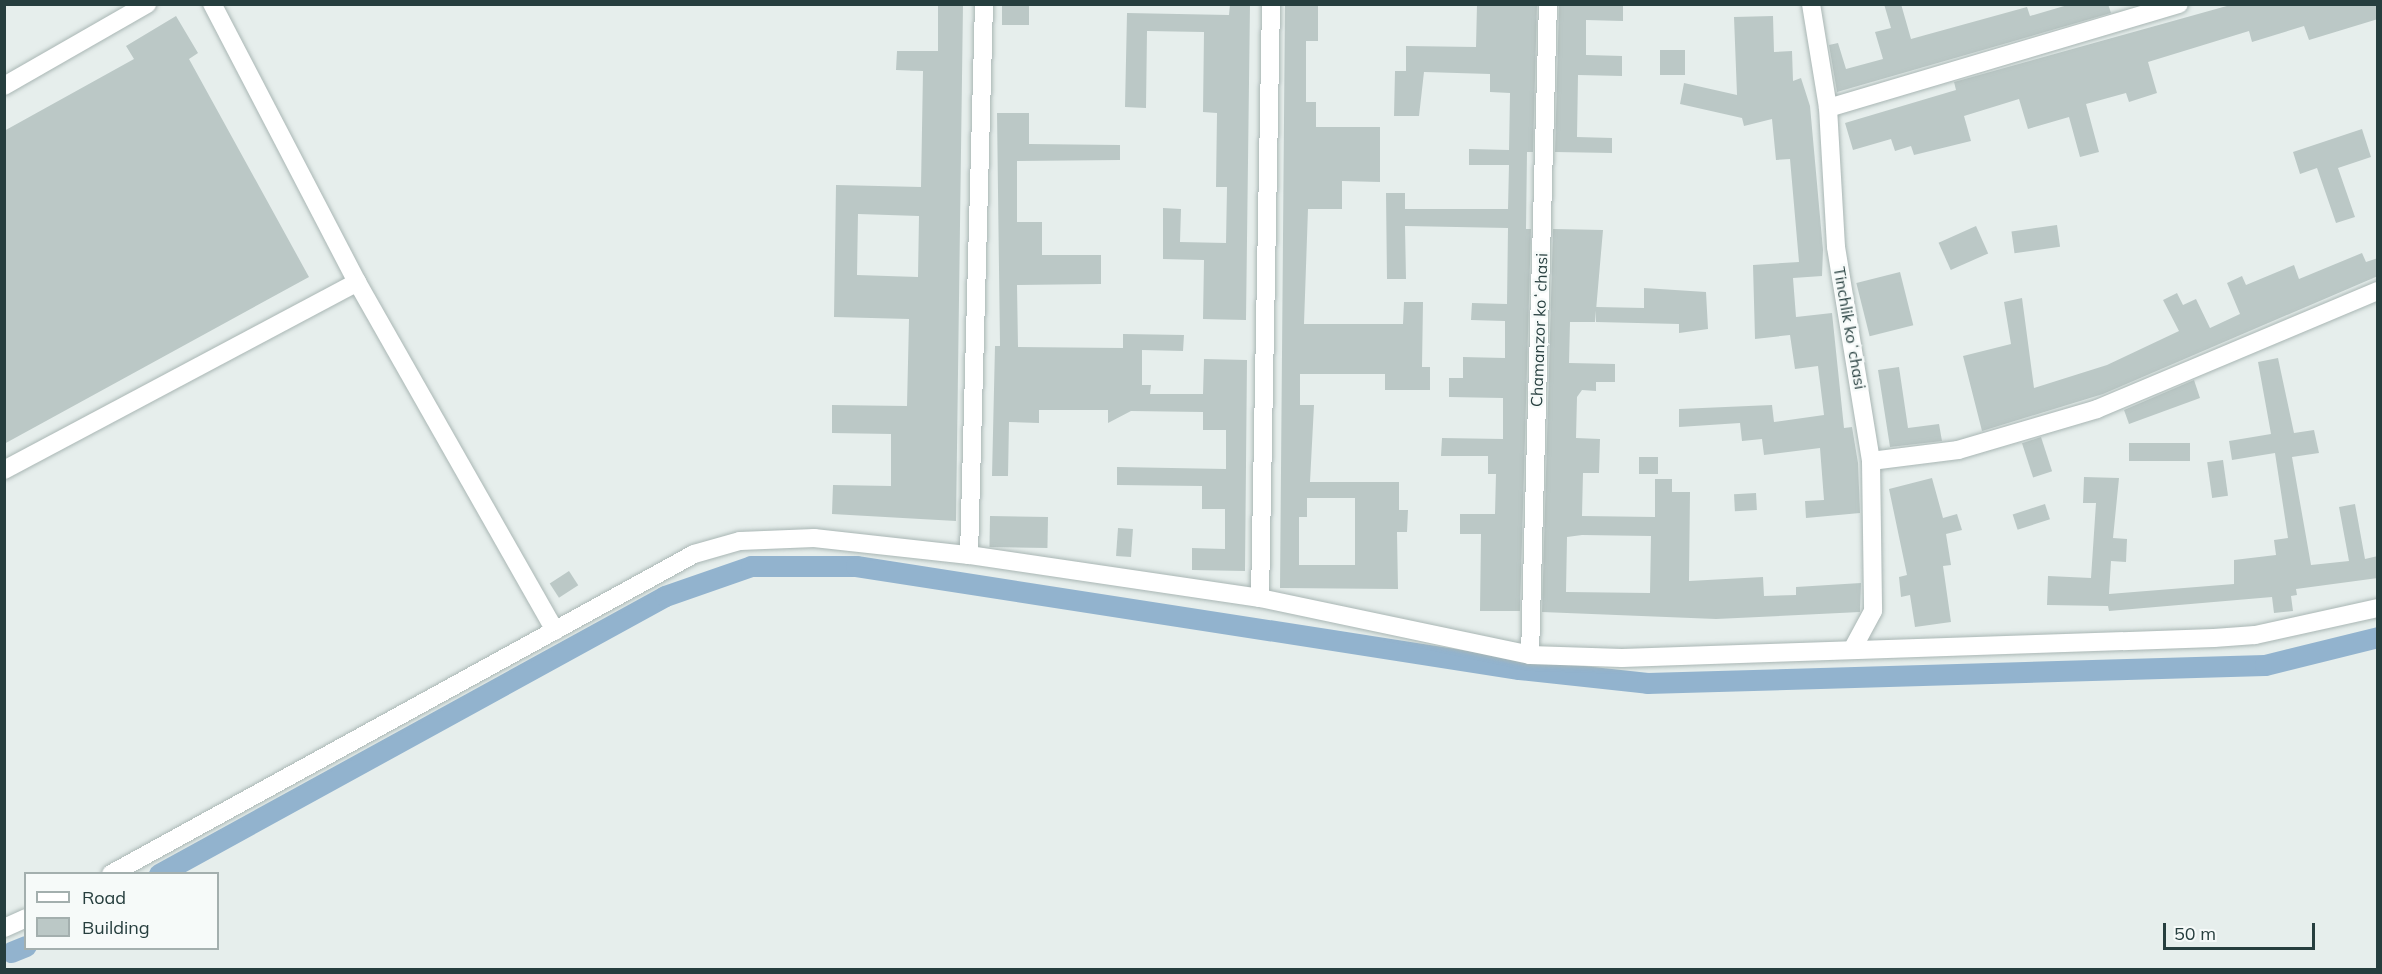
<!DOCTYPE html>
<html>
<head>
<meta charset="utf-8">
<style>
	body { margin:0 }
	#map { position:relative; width:2382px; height:974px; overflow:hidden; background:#e6eeec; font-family:Mulish,sans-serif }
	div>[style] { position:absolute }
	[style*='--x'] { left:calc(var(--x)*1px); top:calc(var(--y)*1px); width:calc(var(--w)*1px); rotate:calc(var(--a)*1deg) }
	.canal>* { height:21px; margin:-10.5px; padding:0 10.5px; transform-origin:10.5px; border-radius:10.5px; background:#92b3ce }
	.building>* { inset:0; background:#bbc8c6; transform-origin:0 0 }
	.roads { filter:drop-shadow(0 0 2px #a9b6b4) drop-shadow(0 0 2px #a9b6b4) }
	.minor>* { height:18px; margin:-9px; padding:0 9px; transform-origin:9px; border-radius:9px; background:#fff }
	span { translate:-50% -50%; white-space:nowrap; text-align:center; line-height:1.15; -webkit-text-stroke:5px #f6faf9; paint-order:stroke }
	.street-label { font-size:16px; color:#263e3e }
	.frame { position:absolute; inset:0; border:6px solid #263e3e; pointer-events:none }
	.legend { position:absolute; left:24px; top:872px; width:195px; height:78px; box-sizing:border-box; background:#f6faf9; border:2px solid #a3afae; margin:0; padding:8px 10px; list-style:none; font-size:18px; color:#263e3e }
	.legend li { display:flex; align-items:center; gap:12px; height:30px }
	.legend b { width:30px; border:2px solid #a3afae }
	.scale { position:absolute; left:2163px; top:923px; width:152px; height:27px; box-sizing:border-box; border:3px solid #263e3e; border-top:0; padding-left:8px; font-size:18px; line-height:21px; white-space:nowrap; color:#263e3e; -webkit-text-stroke:4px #f6faf9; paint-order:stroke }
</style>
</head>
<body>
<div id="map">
	<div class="canal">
		<i style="--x:159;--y:874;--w:577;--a:-28.78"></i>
		<i style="--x:665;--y:596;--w:91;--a:-19.2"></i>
		<i style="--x:751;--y:566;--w:105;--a:0"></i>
		<i style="--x:856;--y:566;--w:671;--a:8.83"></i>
		<i style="--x:1519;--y:669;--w:129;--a:6.2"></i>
		<i style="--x:1647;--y:683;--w:618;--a:-1.67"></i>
		<i style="--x:2265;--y:665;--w:116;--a:-13.9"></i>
		<i style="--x:11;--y:952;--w:16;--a:-22"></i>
	</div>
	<div class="building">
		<i style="clip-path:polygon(evenodd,938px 4px,963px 4px,956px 521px,832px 514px,833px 485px,891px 486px,891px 434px,832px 433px,832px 405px,907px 406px,909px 319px,834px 317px,836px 185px,921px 187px,923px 71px,896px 70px,897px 51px,938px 51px,938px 4px,858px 214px,919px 216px,918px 277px,857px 275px,858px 214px)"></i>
		<i style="left:1002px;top:4px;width:27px;height:21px"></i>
		<i style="clip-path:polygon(1230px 4px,1250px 4px,1246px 320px,1203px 319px,1204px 260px,1163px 259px,1163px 208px,1181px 209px,1180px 242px,1226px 243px,1227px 187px,1216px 187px,1217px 113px,1203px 112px,1204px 32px,1147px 31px,1146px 108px,1125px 107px,1127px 13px,1229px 15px)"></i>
		<i style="clip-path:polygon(evenodd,1285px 4px,1318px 4px,1318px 41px,1306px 41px,1306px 102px,1316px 102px,1316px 127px,1380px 127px,1380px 182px,1342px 181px,1342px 209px,1308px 209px,1304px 324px,1403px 324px,1404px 302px,1423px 302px,1422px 367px,1430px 367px,1430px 390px,1385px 390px,1385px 374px,1300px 374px,1300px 405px,1314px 405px,1310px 482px,1399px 482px,1399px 510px,1408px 510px,1407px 532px,1397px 532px,1398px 589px,1280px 588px,1285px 4px,1307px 498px,1355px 498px,1355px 565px,1299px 565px,1299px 517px,1307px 517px,1307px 498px)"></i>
		<i style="clip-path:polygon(1477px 4px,1537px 4px,1533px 152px,1527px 152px,1526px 229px,1531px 229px,1520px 611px,1480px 611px,1481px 534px,1460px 534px,1460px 514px,1495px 514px,1496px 474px,1488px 474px,1488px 456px,1441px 456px,1442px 438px,1503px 439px,1503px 398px,1449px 397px,1449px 378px,1463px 378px,1463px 357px,1505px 358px,1505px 321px,1471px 320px,1472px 303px,1507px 304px,1508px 228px,1405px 226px,1406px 279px,1387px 279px,1386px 193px,1405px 193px,1405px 209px,1508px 209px,1509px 165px,1469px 165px,1469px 149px,1509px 150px,1510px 93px,1490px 92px,1490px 74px,1424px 72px,1419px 116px,1394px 116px,1395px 71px,1406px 71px,1406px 46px,1476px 47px)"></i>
		<i style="clip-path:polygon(1559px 4px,1623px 4px,1623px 21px,1586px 20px,1586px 55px,1622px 56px,1622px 76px,1578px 75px,1577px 137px,1612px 138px,1612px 153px,1555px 152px)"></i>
		<i style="clip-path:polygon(1884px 4px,1901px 4px,1911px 39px,2027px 7px,2030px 16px,2071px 4px,2108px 4px,2111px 13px,1837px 92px,1829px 45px,1838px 43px,1846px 69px,1883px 59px,1875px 32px,1891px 28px)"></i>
		<i style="clip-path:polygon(2234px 4px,2378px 4px,2378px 19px,2309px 40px,2304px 26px,2252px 42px,2249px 31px,2148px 62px,2157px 93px,2129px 102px,2126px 93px,2086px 104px,2099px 152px,2080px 157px,2069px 117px,2028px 129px,2019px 99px,1964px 116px,1971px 141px,1914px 155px,1911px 146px,1895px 151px,1891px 139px,1853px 150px,1845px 123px,1956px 90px,1954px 82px)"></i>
		<i style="clip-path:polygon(176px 16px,198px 53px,189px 59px,309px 277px,4px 444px,4px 131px,134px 59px,126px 46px)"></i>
		<i style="clip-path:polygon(1773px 16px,1774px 52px,1792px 51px,1793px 81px,1801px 78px,1810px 106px,1823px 250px,1822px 276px,1793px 278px,1796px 317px,1832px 313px,1844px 428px,1852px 427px,1858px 463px,1860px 513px,1806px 518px,1805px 501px,1824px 500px,1820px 448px,1764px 455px,1762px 439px,1742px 441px,1740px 423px,1679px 427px,1679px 409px,1772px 405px,1774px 422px,1824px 415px,1818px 366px,1795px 369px,1790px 335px,1755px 339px,1753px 265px,1799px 262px,1790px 159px,1776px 160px,1772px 119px,1744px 126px,1742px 118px,1680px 104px,1684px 83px,1737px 95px,1734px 17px)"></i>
		<i style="left:1660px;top:50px;width:25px;height:25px"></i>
		<i style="clip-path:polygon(997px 113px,1029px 113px,1029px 144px,1120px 145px,1120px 160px,1017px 161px,1017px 222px,1042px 222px,1042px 255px,1101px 255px,1101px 284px,1017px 285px,1018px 347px,1123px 348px,1123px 334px,1184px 335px,1183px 351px,1142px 350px,1142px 385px,1151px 385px,1150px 394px,1203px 394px,1204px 359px,1247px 360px,1245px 571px,1192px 570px,1192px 548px,1225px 549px,1225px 509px,1202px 509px,1202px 486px,1117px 485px,1117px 467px,1226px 469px,1226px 430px,1203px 430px,1203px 412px,1131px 411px,1108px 423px,1108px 410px,1039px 410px,1039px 423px,1009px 422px,1008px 476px,992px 476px,995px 346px,1000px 346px)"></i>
		<i style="clip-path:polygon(2362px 129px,2371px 157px,2338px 168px,2355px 217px,2336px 223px,2317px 168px,2300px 174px,2293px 152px)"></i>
		<i style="left:2057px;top:225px;width:22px;height:46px;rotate:82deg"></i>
		<i style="left:1976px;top:226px;width:30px;height:41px;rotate:66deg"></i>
		<i style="clip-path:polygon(evenodd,1553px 229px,1603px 230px,1595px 322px,1570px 322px,1569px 363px,1615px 364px,1615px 382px,1596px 382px,1596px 391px,1582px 390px,1577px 397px,1576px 438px,1600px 439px,1599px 473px,1583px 473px,1582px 516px,1655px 517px,1655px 479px,1672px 479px,1672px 492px,1690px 492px,1689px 581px,1763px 577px,1764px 596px,1796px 595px,1796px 587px,1861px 583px,1860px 612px,1716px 619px,1542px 612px,1553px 229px,1582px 535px,1651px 536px,1650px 593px,1566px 592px,1567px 537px,1582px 535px)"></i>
		<i style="clip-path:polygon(2362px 253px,2366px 262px,2378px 258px,2378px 276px,2103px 394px,1982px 431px,1963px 356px,2011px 344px,2004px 302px,2022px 298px,2034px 388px,2107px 365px,2179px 331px,2163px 300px,2177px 293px,2183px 305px,2196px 299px,2210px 328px,2240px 314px,2227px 283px,2242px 276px,2246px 285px,2294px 265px,2299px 279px)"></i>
		<i style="left:1900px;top:272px;width:55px;height:45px;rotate:76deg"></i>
		<i style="clip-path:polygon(1644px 288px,1706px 292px,1708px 329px,1679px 333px,1679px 324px,1596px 322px,1596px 307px,1644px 308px)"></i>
		<i style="clip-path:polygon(2278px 358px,2294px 433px,2314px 430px,2319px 453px,2292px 457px,2311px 565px,2349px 561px,2339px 507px,2355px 504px,2365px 559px,2378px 556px,2378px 578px,2296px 589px,2297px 595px,2291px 596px,2293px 611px,2274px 613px,2272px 597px,2109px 611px,2108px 606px,2047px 605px,2048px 576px,2091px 578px,2096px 503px,2083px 503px,2084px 477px,2119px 478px,2113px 538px,2127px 539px,2126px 562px,2111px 561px,2109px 594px,2234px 584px,2234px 560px,2276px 555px,2274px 540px,2288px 538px,2275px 453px,2232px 460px,2229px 441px,2271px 434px,2258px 362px)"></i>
		<i style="clip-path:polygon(1899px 367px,1908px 428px,1939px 424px,1942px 441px,1890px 447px,1878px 370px)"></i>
		<i style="clip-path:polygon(2194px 380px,2200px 398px,2129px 424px,2124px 410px)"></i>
		<i style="left:2041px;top:437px;width:36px;height:20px;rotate:72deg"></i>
		<i style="left:2190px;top:443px;width:18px;height:61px;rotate:90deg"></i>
		<i style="left:1639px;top:457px;width:19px;height:17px"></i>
		<i style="left:2223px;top:460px;width:36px;height:16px;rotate:82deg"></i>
		<i style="clip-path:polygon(1932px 478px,1943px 518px,1957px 514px,1962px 530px,1946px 534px,1951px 565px,1943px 566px,1951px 622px,1915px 627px,1910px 595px,1901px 597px,1899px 577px,1907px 575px,1889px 489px)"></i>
		<i style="left:1756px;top:493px;width:17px;height:22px;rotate:87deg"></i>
		<i style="left:2045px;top:504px;width:16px;height:34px;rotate:72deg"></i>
		<i style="left:990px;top:516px;width:58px;height:31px;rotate:1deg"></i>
		<i style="left:1118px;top:528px;width:15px;height:28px;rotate:4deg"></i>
		<i style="left:569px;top:571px;width:17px;height:23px;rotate:57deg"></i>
	</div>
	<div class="roads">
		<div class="minor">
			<i style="--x:1811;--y:4;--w:105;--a:80.7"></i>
			<i style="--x:1828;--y:108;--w:139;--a:86.7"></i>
			<i style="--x:1836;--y:247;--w:217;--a:80.7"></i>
			<i style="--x:1871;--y:461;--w:150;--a:89.2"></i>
			<i style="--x:1873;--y:611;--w:42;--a:118.4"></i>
			<i style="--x:4;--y:86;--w:165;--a:-29.8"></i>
			<i style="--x:1828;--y:108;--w:366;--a:-16.5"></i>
			<i style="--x:357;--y:282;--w:401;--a:60.4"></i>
			<i style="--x:1871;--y:461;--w:88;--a:-7.2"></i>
			<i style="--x:1958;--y:450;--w:145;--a:-16.4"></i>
			<i style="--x:2097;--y:409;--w:305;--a:-22.8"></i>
			<i style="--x:4;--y:470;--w:400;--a:-28"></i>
			<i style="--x:357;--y:282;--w:314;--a:-117.5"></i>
			<i style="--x:969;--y:555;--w:551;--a:-88.44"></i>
			<i style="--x:1260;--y:598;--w:594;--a:-88.94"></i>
			<i style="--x:1530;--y:655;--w:651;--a:-88.42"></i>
			<i style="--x:111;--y:874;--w:665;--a:-28.76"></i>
			<i style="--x:694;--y:554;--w:48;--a:-15.8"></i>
			<i style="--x:740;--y:541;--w:74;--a:-2.3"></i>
			<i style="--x:814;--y:538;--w:156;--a:6.3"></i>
			<i style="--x:969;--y:555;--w:294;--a:8.4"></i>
			<i style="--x:1260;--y:598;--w:276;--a:11.9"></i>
			<i style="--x:1530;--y:655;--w:92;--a:1.9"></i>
			<i style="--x:1622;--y:658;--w:592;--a:-1.93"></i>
			<i style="--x:2214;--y:638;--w:41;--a:-4.2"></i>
			<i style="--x:2255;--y:635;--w:126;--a:-12.4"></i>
			<i style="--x:4;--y:928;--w:24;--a:-24"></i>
		</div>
	</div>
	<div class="street-label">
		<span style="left:1850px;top:328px;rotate:80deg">Tinchlik koʻchasi</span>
		<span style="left:1539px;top:330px;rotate:-88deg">Chamanzor koʻchasi</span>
	</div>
	<div class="frame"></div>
	<ul class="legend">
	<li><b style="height:8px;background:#fff"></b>Road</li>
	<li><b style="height:16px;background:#bbc8c6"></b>Building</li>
	</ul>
	<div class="scale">50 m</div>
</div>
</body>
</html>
